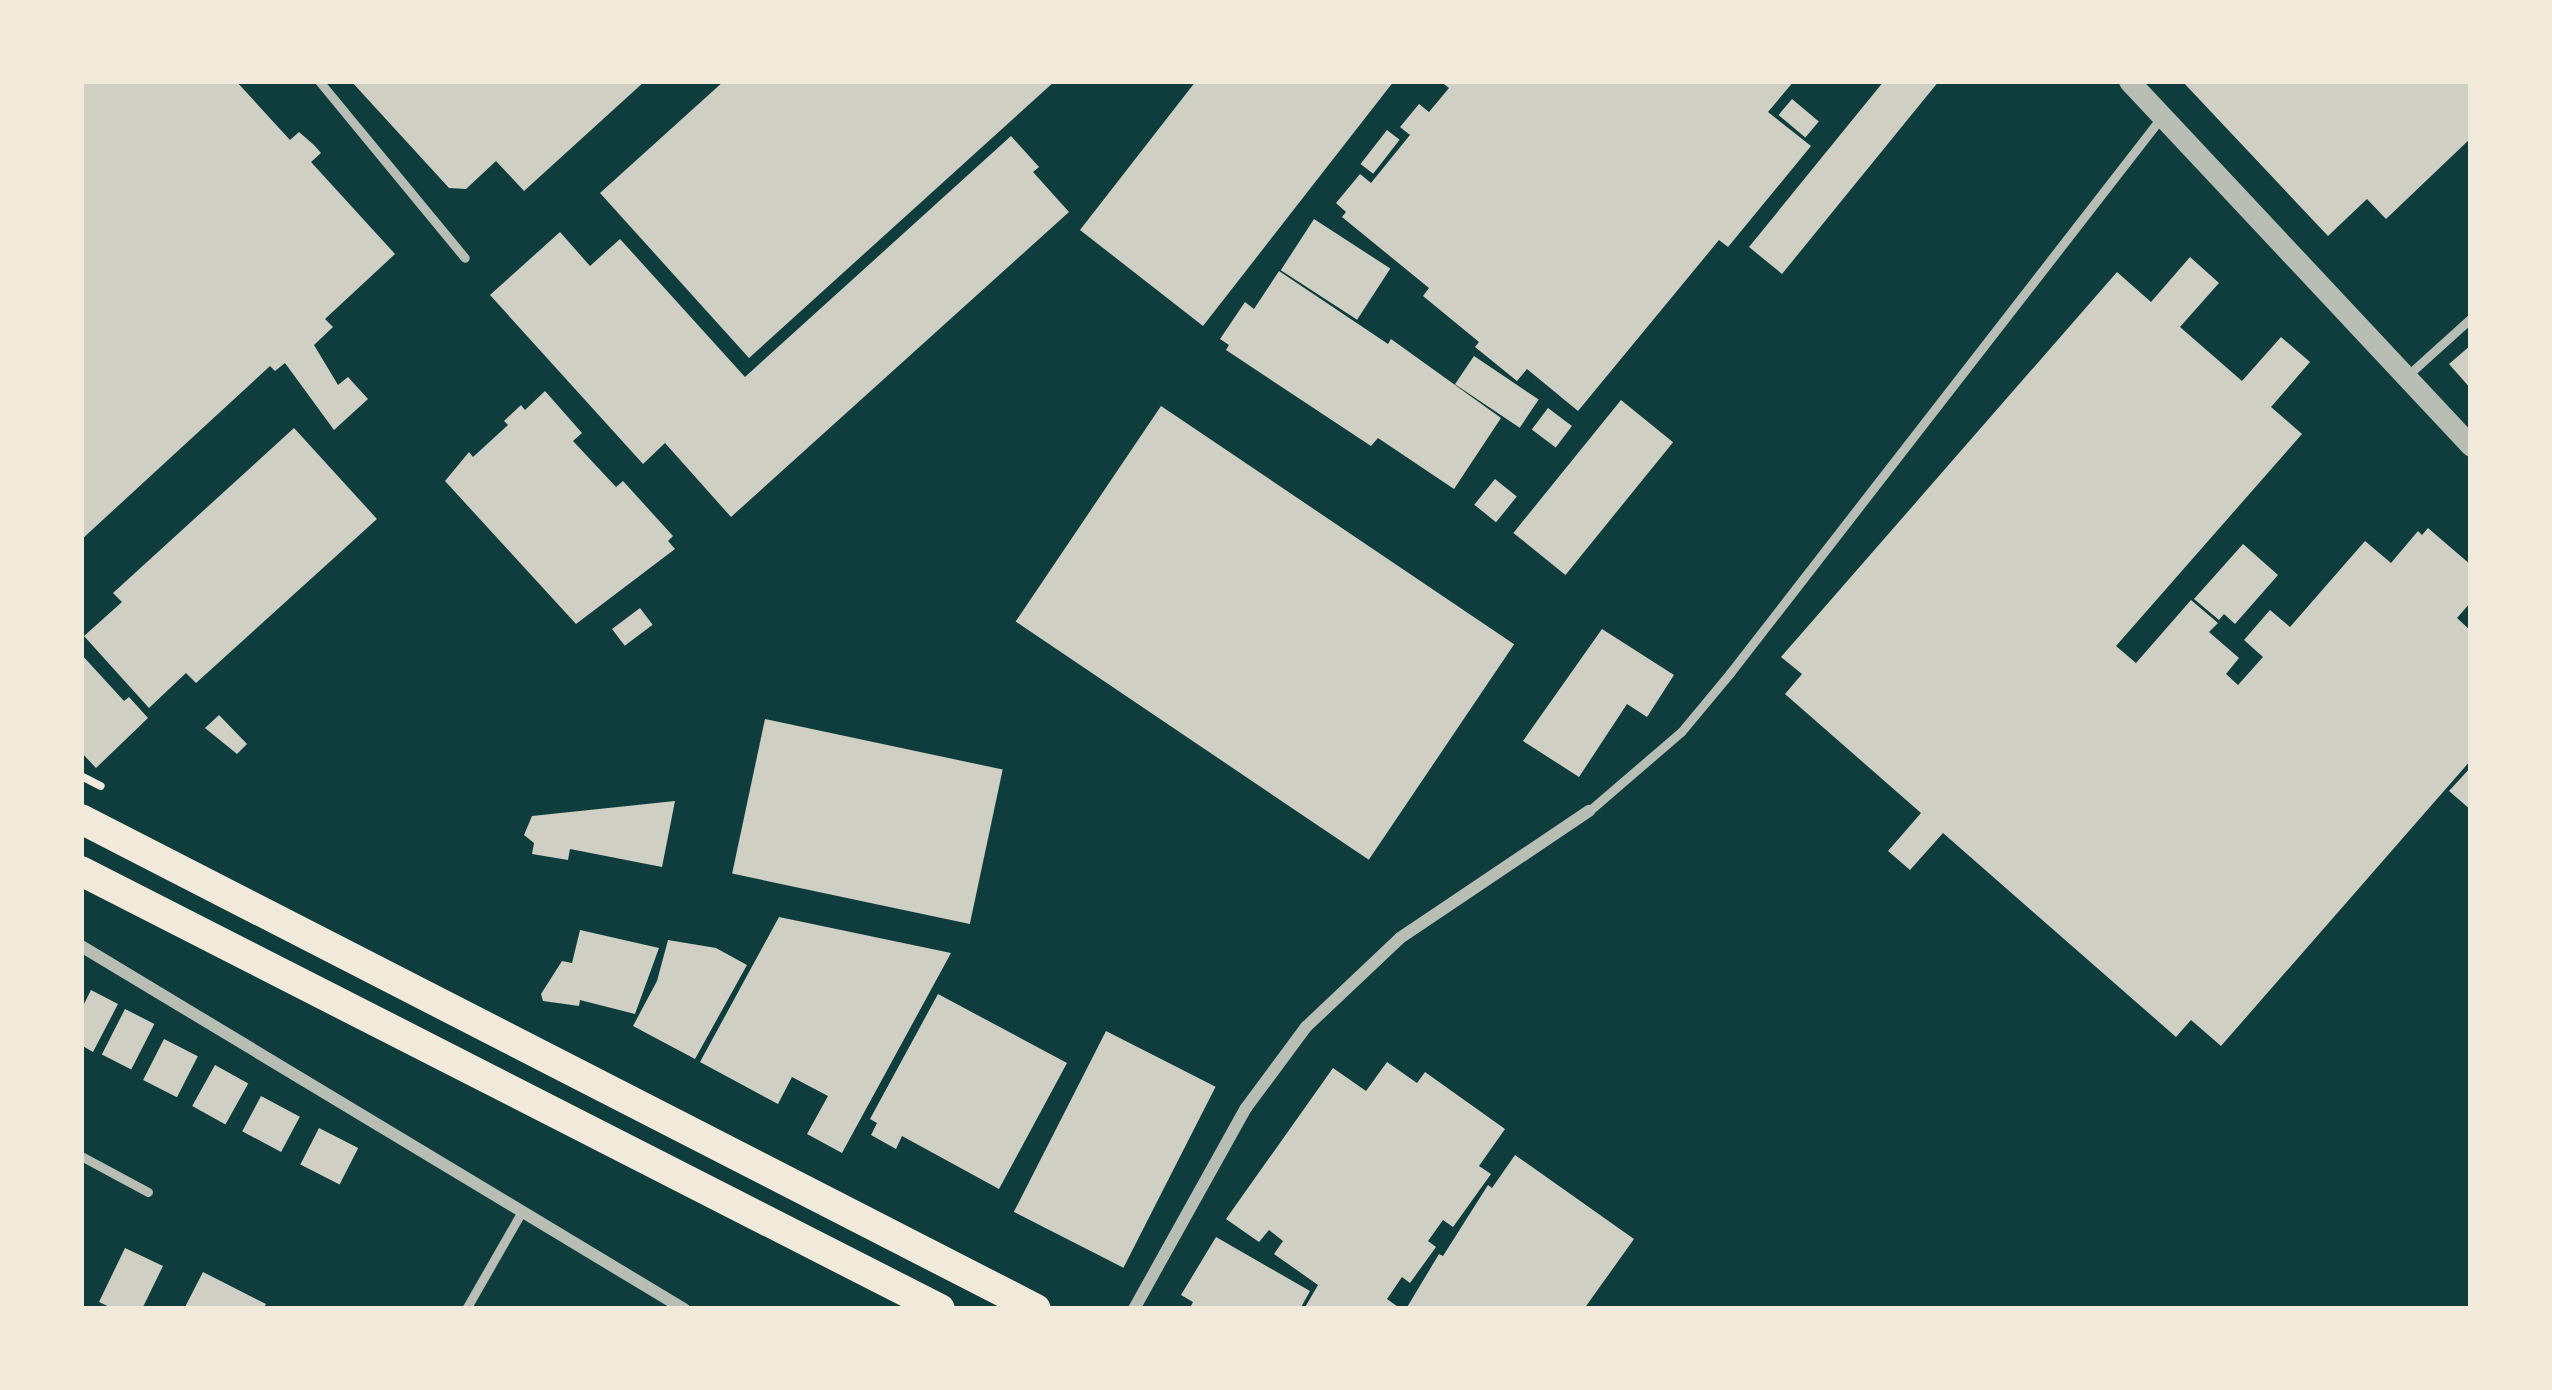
<!DOCTYPE html>
<html>
<head>
<meta charset="utf-8">
<style>
	body { margin:0 }
	#map { position:relative; width:2552px; height:1390px; overflow:hidden; background:#0f3d3e; font-family:"Roboto Condensed",sans-serif }
	div>[style] { position:absolute }
	[style*='--x'] { left:calc(var(--x)*1px); top:calc(var(--y)*1px); width:calc(var(--w)*1px); rotate:calc(var(--a)*1deg) }
	.building>* { inset:0; background:#cfcfc3; transform-origin:0 0 }
	.path>* { height:8px; margin:-4px; padding:0 4px; transform-origin:4px; border-radius:4px; background:#f1e9da }
	.service>* { height:9px; margin:-4.5px; padding:0 4.5px; transform-origin:4.5px; border-radius:4.5px; background:#b8beb3 }
	.minor>* { height:12px; margin:-6px; padding:0 6px; transform-origin:6px; border-radius:6px; background:#b8beb3 }
	.tertiary>* { height:21px; margin:-10.5px; padding:0 10.5px; transform-origin:10.5px; border-radius:10.5px; background:#b8beb3 }
	.primary>* { height:30px; margin:-15px; padding:0 15px; transform-origin:15px; border-radius:15px; background:#f1e9da }
	span { translate:-50% -50%; white-space:nowrap; text-align:center; line-height:1.15; -webkit-text-stroke:12px #f1e9da; paint-order:stroke }
	.frame { position:absolute; inset:0; border:84px solid #f1e9da; pointer-events:none }
</style>
</head>
<body>
<div id="map">
	<div class="building">
		<i style="clip-path:polygon(81px 81px,236px 81px,290px 140px,299px 132px,314px 145px,321px 153px,311px 162px,395px 254px,325px 319px,333px 327px,314px 345px,338px 385px,348px 377px,368px 399px,334px 430px,285px 363px,275px 371px,270px 366px,81px 540px)"></i>
		<i style="clip-path:polygon(351px 81px,645px 81px,524px 191px,496px 161px,466px 189px,449px 188px)"></i>
		<i style="clip-path:polygon(724px 81px,1055px 81px,749px 358px,600px 193px)"></i>
		<i style="clip-path:polygon(1196px 81px,1394px 81px,1203px 326px,1080px 230px)"></i>
		<i style="clip-path:polygon(1440px 81px,1794px 81px,1768px 112px,1811px 146px,1728px 247px,1719px 240px,1578px 411px,1527px 369px,1517px 381px,1475px 347px,1479px 342px,1423px 296px,1429px 288px,1342px 217px,1346px 212px,1336px 203px,1360px 174px,1371px 183px,1410px 135px,1400px 127px,1419px 104px,1429px 112px,1449px 88px)"></i>
		<i style="clip-path:polygon(1884px 81px,1939px 81px,1782px 274px,1749px 247px)"></i>
		<i style="clip-path:polygon(2182px 81px,2471px 81px,2471px 138px,2386px 219px,2367px 199px,2328px 236px)"></i>
		<i style="left:1792px;top:99px;width:35px;height:21px;rotate:40deg"></i>
		<i style="left:1387px;top:130px;width:16px;height:43px;rotate:38deg"></i>
		<i style="clip-path:polygon(1011px 136px,1039px 167px,1033px 172px,1069px 212px,731px 517px,665px 443px,643px 464px,490px 295px,560px 232px,590px 266px,620px 239px,745px 377px)"></i>
		<i style="left:1314px;top:219px;width:91px;height:61px;rotate:33deg"></i>
		<i style="clip-path:polygon(2190px 257px,2219px 283px,2180px 327px,2242px 381px,2281px 337px,2310px 362px,2271px 407px,2302px 434px,2116px 646px,2136px 663px,2191px 600px,2218px 623px,2209px 632px,2239px 658px,2226px 674px,2238px 685px,2263px 657px,2244px 640px,2270px 610px,2290px 627px,2365px 541px,2391px 563px,2418px 531px,2422px 535px,2428px 528px,2471px 565px,2471px 602px,2457px 618px,2471px 631px,2471px 760px,2221px 1046px,2191px 1020px,2176px 1037px,1943px 833px,1910px 870px,1888px 851px,1921px 813px,1785px 694px,1802px 674px,1781px 657px,2117px 272px,2151px 302px)"></i>
		<i style="clip-path:polygon(1279px 271px,1388px 344px,1391px 339px,1501px 418px,1454px 489px,1378px 438px,1371px 446px,1226px 350px,1229px 345px,1220px 339px,1245px 302px,1254px 309px)"></i>
		<i style="clip-path:polygon(2471px 345px,2471px 389px,2449px 364px)"></i>
		<i style="left:1474px;top:356px;width:78px;height:34px;rotate:34deg"></i>
		<i style="clip-path:polygon(545px 391px,582px 433px,573px 441px,616px 487px,623px 481px,673px 536px,668px 541px,675px 549px,576px 624px,445px 481px,469px 452px,473px 457px,508px 425px,504px 421px,521px 405px,525px 410px)"></i>
		<i style="left:1621px;top:400px;width:67px;height:171px;rotate:39deg"></i>
		<i style="left:1161px;top:406px;width:426px;height:260px;rotate:34deg"></i>
		<i style="left:1548px;top:408px;width:30px;height:27px;rotate:37deg"></i>
		<i style="clip-path:polygon(294px 428px,377px 519px,196px 683px,186px 673px,149px 708px,84px 636px,122px 602px,113px 593px)"></i>
		<i style="left:1495px;top:479px;width:28px;height:33px;rotate:39deg"></i>
		<i style="clip-path:polygon(2243px 544px,2278px 575px,2235px 624px,2224px 614px,2219px 620px,2194px 599px)"></i>
		<i style="left:640px;top:608px;width:21px;height:35px;rotate:53deg"></i>
		<i style="clip-path:polygon(1602px 629px,1674px 675px,1647px 717px,1627px 704px,1579px 777px,1523px 741px)"></i>
		<i style="clip-path:polygon(81px 654px,124px 701px,129px 697px,148px 718px,96px 768px,81px 752px)"></i>
		<i style="clip-path:polygon(219px 715px,247px 744px,237px 754px,205px 728px)"></i>
		<i style="left:765px;top:719px;width:243px;height:158px;rotate:12deg"></i>
		<i style="clip-path:polygon(2471px 767px,2471px 810px,2449px 791px)"></i>
		<i style="clip-path:polygon(675px 801px,662px 867px,570px 849px,568px 860px,532px 854px,534px 843px,524px 835px,532px 816px)"></i>
		<i style="clip-path:polygon(779px 917px,951px 953px,842px 1153px,807px 1134px,828px 1096px,792px 1077px,778px 1104px,700px 1062px)"></i>
		<i style="clip-path:polygon(580px 930px,659px 948px,635px 1014px,580px 1000px,579px 1006px,543px 1001px,541px 994px,562px 961px,572px 963px)"></i>
		<i style="clip-path:polygon(668px 940px,716px 948px,747px 965px,695px 1059px,633px 1026px,657px 981px)"></i>
		<i style="clip-path:polygon(91px 990px,118px 1004px,93px 1052px,81px 1045px,81px 1010px)"></i>
		<i style="clip-path:polygon(938px 994px,1067px 1063px,999px 1189px,902px 1136px,896px 1149px,871px 1135px,877px 1123px,870px 1119px)"></i>
		<i style="left:125px;top:1009px;width:33px;height:51px;rotate:27deg"></i>
		<i style="left:1106px;top:1031px;width:123px;height:203px;rotate:27deg"></i>
		<i style="left:164px;top:1039px;width:38px;height:46px;rotate:27deg"></i>
		<i style="clip-path:polygon(1387px 1062px,1417px 1083px,1425px 1072px,1505px 1129px,1479px 1166px,1491px 1174px,1453px 1227px,1443px 1220px,1428px 1241px,1436px 1247px,1410px 1283px,1402px 1277px,1387px 1299px,1401px 1309px,1304px 1309px,1318px 1285px,1274px 1254px,1283px 1241px,1269px 1230px,1259px 1242px,1226px 1219px,1333px 1068px,1366px 1091px)"></i>
		<i style="left:215px;top:1065px;width:38px;height:47px;rotate:29deg"></i>
		<i style="left:261px;top:1096px;width:44px;height:40px;rotate:28deg"></i>
		<i style="left:319px;top:1128px;width:44px;height:41px;rotate:27deg"></i>
		<i style="clip-path:polygon(1515px 1155px,1634px 1239px,1584px 1309px,1406px 1309px,1439px 1254px,1443px 1256px,1488px 1185px,1492px 1188px)"></i>
		<i style="clip-path:polygon(1216px 1237px,1310px 1291px,1300px 1309px,1191px 1306px,1193px 1302px,1181px 1295px)"></i>
		<i style="clip-path:polygon(125px 1248px,163px 1266px,142px 1309px,114px 1309px,99px 1302px)"></i>
		<i style="clip-path:polygon(203px 1272px,266px 1304px,263px 1309px,184px 1309px)"></i>
	</div>
	<div class="path">
		<i style="--x:81;--y:776;--w:22;--a:27"></i>
	</div>
	<div class="service">
		<i style="--x:319;--y:81;--w:229;--a:50.5"></i>
		<i style="--x:2408;--y:375;--w:85;--a:-42.1"></i>
		<i style="--x:1589;--y:811;--w:121;--a:-40.7"></i>
		<i style="--x:1681;--y:732;--w:77;--a:-50.3"></i>
		<i style="--x:1730;--y:673;--w:701;--a:-52.18"></i>
		<i style="--x:81;--y:1156;--w:76;--a:28.2"></i>
		<i style="--x:466;--y:1309;--w:111;--a:-60.2"></i>
	</div>
	<div class="minor">
		<i style="--x:81;--y:946;--w:704;--a:31.05"></i>
		<i style="--x:1134;--y:1309;--w:230;--a:-60.9"></i>
		<i style="--x:1246;--y:1108;--w:101;--a:-53.5"></i>
		<i style="--x:1306;--y:1027;--w:129;--a:-43.4"></i>
		<i style="--x:1400;--y:938;--w:228;--a:-33.9"></i>
	</div>
	<div class="tertiary">
		<i style="--x:2129;--y:81;--w:500;--a:46.86"></i>
	</div>
	<div class="primary">
		<i style="--x:81;--y:819;--w:1073;--a:27.16"></i>
		<i style="--x:81;--y:871;--w:964;--a:27.02"></i>
	</div>
	<div class="frame"></div>
</div>
</body>
</html>
